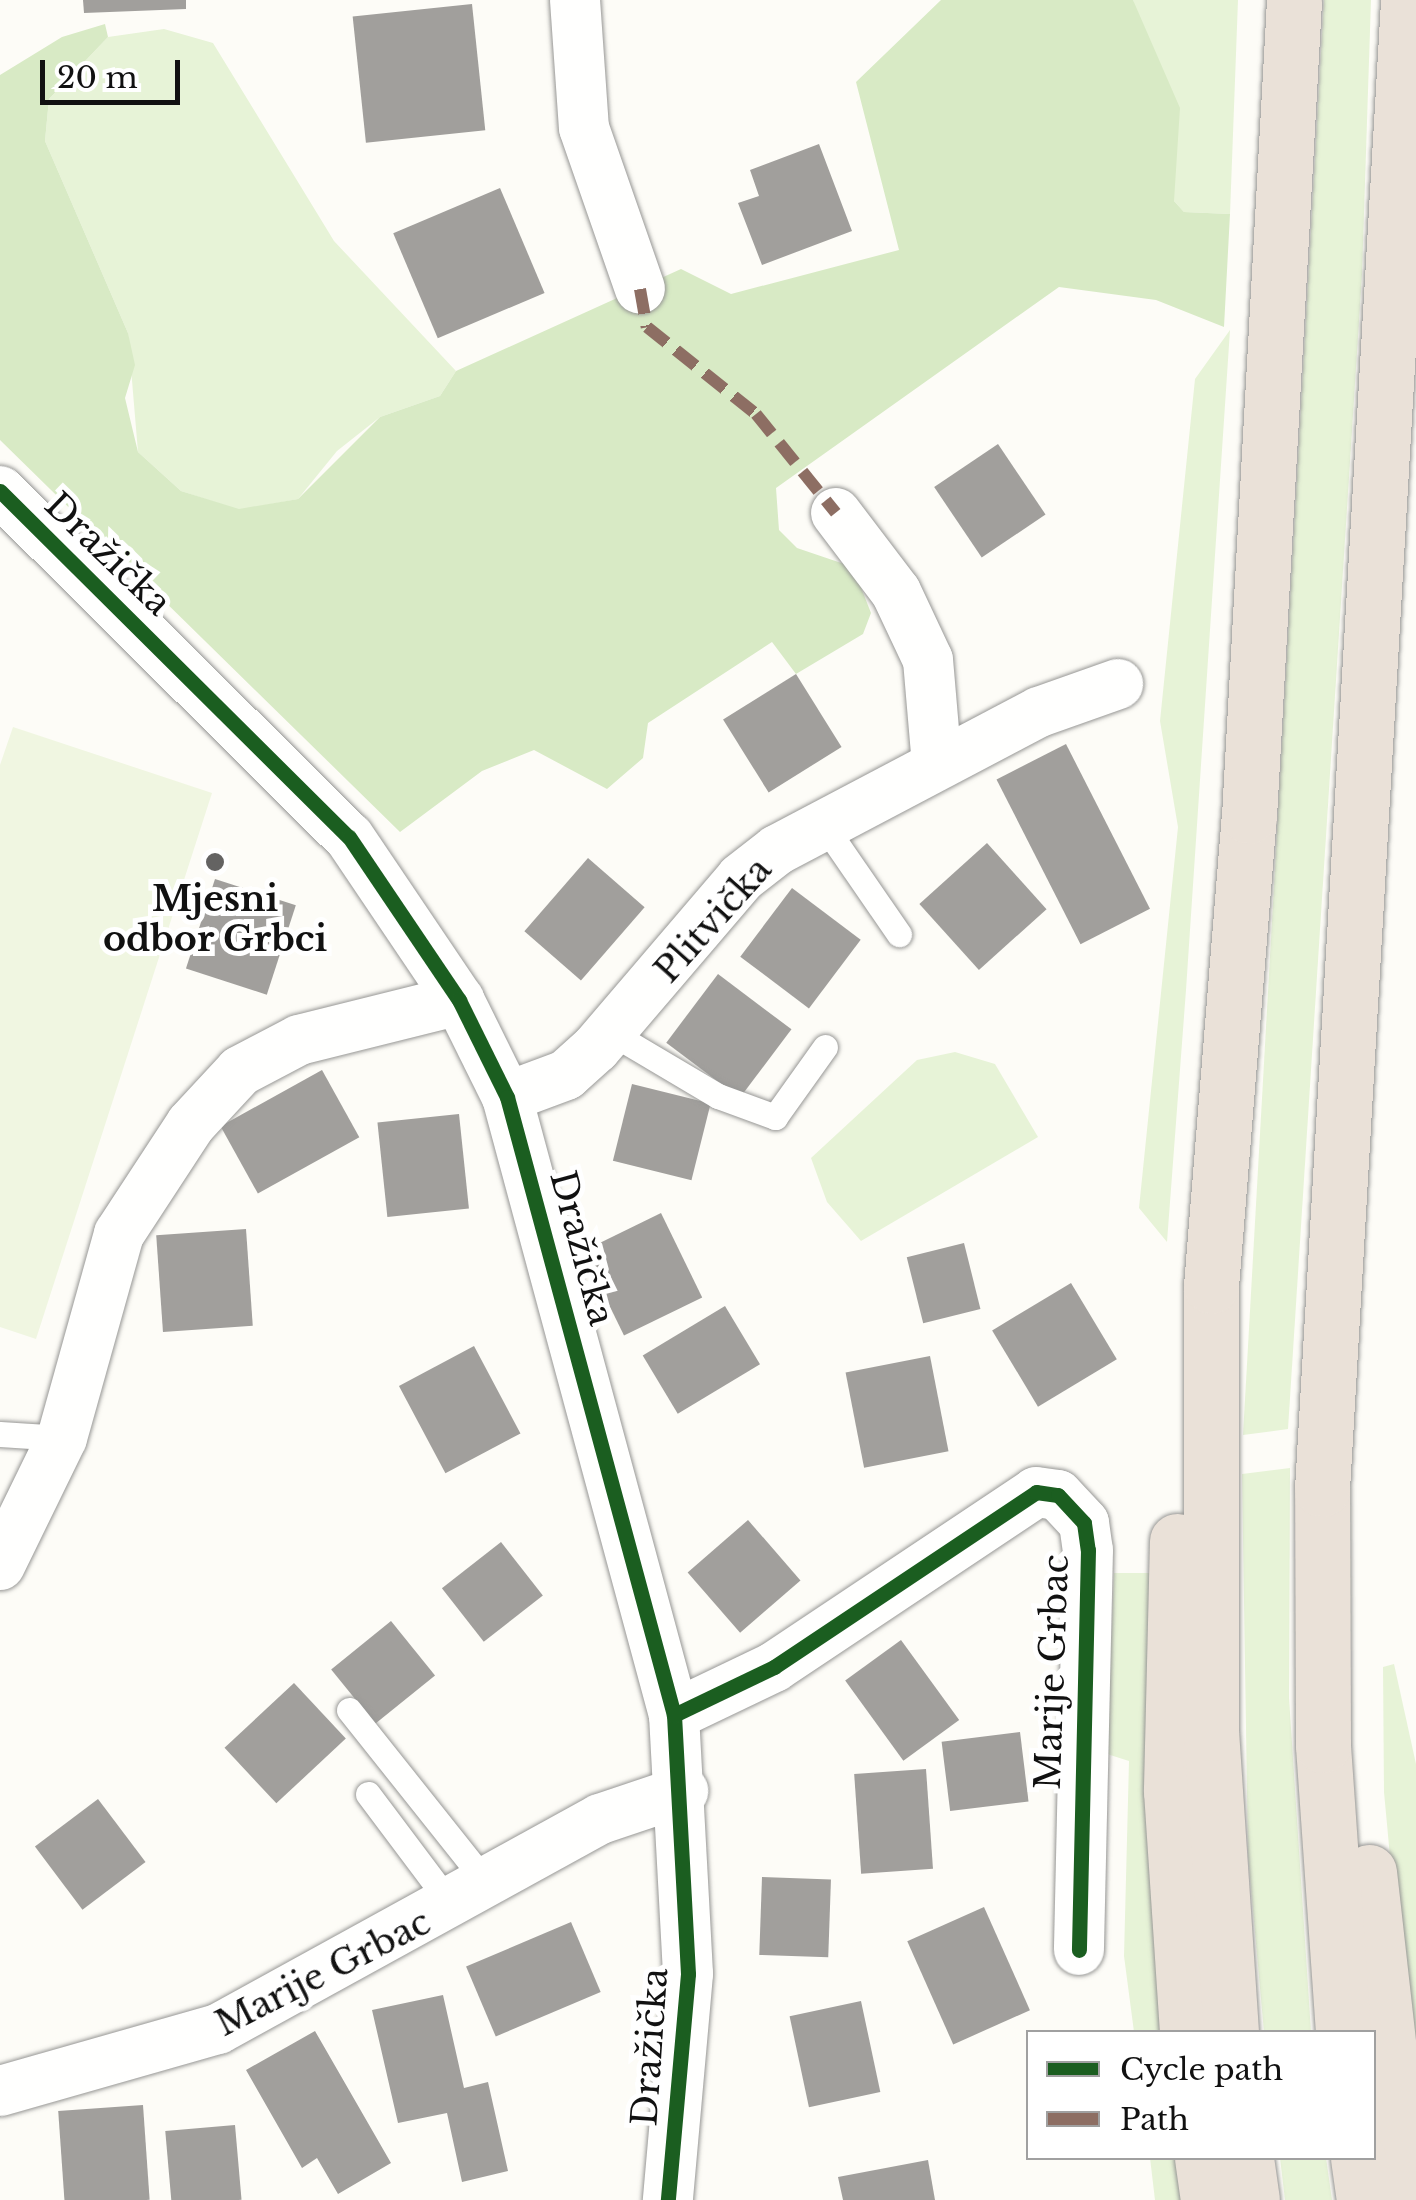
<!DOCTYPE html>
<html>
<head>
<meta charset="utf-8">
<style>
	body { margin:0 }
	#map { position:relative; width:1416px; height:2200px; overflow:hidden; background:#fdfcf7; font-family:"Libre Baskerville",serif }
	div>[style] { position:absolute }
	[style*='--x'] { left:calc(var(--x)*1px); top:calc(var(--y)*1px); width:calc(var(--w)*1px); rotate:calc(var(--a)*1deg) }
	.green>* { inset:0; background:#e7f3d7 }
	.forest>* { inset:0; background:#d8eac5 }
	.pitch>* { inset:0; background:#f0f6e1 }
	.building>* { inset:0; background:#a19f9c; transform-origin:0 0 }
	.roads { filter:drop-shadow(0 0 2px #979795) drop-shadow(0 0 2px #979795) }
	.lane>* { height:25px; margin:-12.5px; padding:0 12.5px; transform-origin:12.5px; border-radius:12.5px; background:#fffffe }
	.street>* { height:50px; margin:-25px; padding:0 25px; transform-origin:25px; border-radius:25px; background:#fffffe }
	.highway>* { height:55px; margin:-27.5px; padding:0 27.5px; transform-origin:27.5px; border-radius:27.5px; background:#eae1d8 }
	.quiet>* { height:12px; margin-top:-6px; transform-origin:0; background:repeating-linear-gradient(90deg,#8d6e63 0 25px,transparent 0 37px) }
	.cycleway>* { height:15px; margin:-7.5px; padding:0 7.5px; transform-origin:7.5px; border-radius:7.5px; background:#1b5e20 }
	.dots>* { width:28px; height:28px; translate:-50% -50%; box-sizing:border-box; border:5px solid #fff; border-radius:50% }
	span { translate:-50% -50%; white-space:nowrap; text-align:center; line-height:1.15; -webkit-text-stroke:10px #fff; paint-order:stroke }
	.street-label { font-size:35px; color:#111 }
	.poi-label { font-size:35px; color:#111; font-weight:700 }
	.legend { position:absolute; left:1026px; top:2030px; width:350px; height:130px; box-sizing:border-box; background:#fff; border:2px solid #a0a0a0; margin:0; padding:12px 18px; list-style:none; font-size:30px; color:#111 }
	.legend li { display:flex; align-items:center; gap:20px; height:50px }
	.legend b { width:50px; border:2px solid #a0a0a0 }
	.scale { position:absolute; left:40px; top:60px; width:140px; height:45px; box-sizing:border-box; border:5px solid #111; border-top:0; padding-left:12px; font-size:30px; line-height:35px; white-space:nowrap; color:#111; -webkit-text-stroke:8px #fff; paint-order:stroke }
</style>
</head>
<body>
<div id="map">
	<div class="green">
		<i style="clip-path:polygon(1133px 0,1238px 0,1230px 214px,1184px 212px,1174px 201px)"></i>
		<i style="clip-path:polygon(1324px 0,1371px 0,1362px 274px,1288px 1429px,1243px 1435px)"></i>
		<i style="clip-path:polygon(164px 29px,213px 43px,334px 241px,456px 371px,440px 396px,380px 417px,337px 451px,298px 499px,239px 510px,181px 491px,138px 452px,128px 333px,45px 141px,49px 99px,108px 37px)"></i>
		<i style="clip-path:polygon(1230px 330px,1186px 990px,1167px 1242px,1139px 1208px,1178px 827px,1160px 721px,1195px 379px)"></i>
		<i style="clip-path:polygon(955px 1052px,995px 1064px,1038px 1137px,861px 1241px,827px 1202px,811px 1158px,917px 1060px)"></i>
		<i style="clip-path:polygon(1290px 1468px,1289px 1698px,1311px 2032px,1264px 2032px,1248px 1855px,1242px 1474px)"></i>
		<i style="clip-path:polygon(1114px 1573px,1152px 1573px,1164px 2032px,1134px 2032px,1124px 1956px,1129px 1761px,1107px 1754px)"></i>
		<i style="clip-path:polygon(1394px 1664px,1416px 1764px,1416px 2136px,1384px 1792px,1383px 1667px)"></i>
		<i style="clip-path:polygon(1150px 2158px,1177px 2158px,1182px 2200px,1155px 2200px)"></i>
		<i style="clip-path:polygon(1280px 2158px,1326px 2158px,1332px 2200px,1285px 2200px)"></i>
	</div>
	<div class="forest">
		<i style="clip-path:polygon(941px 0,1133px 0,1180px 108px,1174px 201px,1184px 212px,1230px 214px,1224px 327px,1156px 300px,1059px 287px,776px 488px,779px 530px,797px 548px,853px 567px,871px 613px,863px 634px,796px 674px,772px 642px,648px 723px,643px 758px,607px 789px,534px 750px,482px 771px,400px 832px,0 440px,0 75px,62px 37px,105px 24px,108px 37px,49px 99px,45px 141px,128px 333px,135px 365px,125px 398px,138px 452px,181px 491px,239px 509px,298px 499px,380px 417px,440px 396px,456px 371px,681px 269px,731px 294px,899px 250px,856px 82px)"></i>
	</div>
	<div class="pitch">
		<i style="clip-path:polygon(13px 727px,212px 793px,36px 1339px,0 1327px,0 765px)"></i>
	</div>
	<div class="building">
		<i style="clip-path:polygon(83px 0,186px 0,186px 9px,84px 13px)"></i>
		<i style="left:472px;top:4px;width:127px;height:120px;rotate:84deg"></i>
		<i style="clip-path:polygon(819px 144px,852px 231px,762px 265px,738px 203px,759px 196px,750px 170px)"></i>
		<i style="left:500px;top:188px;width:114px;height:116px;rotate:67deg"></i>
		<i style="left:998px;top:444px;width:85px;height:77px;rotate:56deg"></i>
		<i style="left:796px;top:674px;width:86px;height:86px;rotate:58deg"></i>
		<i style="left:1066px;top:744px;width:185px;height:78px;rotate:63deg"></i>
		<i style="left:987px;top:843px;width:89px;height:91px;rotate:48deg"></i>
		<i style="left:588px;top:858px;width:75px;height:97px;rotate:41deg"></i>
		<i style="left:215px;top:879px;width:85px;height:94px;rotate:18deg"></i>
		<i style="left:792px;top:888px;width:86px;height:86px;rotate:37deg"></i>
		<i style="left:718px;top:974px;width:92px;height:86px;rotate:37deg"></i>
		<i style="left:322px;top:1070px;width:77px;height:116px;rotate:61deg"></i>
		<i style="left:632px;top:1084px;width:81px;height:79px;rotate:14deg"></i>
		<i style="left:459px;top:1114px;width:95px;height:82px;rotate:84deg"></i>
		<i style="left:661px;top:1213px;width:94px;height:87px;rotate:64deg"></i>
		<i style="left:246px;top:1229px;width:97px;height:90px;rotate:86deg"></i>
		<i style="left:964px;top:1243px;width:68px;height:59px;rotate:76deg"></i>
		<i style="left:1071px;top:1283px;width:89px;height:92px;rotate:59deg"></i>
		<i style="left:725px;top:1306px;width:68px;height:96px;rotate:59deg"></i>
		<i style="left:474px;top:1346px;width:99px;height:85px;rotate:62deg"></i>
		<i style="left:930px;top:1356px;width:97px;height:86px;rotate:79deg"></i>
		<i style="left:748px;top:1520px;width:80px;height:80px;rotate:49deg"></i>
		<i style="left:501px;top:1542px;width:68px;height:75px;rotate:52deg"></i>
		<i style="left:391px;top:1621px;width:70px;height:77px;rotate:51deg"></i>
		<i style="left:901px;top:1640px;width:99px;height:69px;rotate:54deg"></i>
		<i style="left:294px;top:1683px;width:76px;height:95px;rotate:47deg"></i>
		<i style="left:1020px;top:1732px;width:70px;height:79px;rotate:83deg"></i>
		<i style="left:926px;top:1769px;width:100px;height:72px;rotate:86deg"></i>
		<i style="left:98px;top:1799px;width:79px;height:79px;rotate:53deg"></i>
		<i style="left:762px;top:1877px;width:69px;height:78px;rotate:2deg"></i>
		<i style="left:984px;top:1907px;width:113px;height:84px;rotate:66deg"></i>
		<i style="left:571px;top:1922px;width:76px;height:114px;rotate:67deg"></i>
		<i style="clip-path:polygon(443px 1995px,464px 2088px,488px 2082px,508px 2171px,462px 2182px,447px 2113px,398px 2123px,372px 2010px)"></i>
		<i style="left:861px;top:2001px;width:93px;height:73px;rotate:78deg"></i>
		<i style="clip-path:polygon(315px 2031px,391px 2163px,338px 2194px,317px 2158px,302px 2168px,246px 2070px)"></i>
		<i style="left:143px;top:2105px;width:95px;height:85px;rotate:86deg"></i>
		<i style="left:235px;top:2125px;width:75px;height:70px;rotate:85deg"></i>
		<i style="clip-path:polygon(928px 2160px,935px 2200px,843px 2200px,838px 2177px)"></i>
	</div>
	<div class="roads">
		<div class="lane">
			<i style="--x:823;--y:824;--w:134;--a:55.4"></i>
			<i style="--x:610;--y:1032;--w:126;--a:30.7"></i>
			<i style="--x:718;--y:1096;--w:61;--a:20.2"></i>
			<i style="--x:775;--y:1117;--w:86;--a:-54.5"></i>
			<i style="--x:0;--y:1434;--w:62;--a:3.7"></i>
			<i style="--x:349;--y:1710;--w:225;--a:51.5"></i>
			<i style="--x:368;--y:1794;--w:140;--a:53.1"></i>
		</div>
		<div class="street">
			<i style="--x:575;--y:0;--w:128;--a:86"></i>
			<i style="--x:584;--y:128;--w:170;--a:70.8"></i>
			<i style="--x:0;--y:491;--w:491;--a:44.8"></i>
			<i style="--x:349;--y:837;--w:197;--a:56"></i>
			<i style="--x:459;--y:1000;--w:108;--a:63.7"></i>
			<i style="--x:507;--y:1097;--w:640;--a:74.88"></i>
			<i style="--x:674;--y:1715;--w:259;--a:86.9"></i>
			<i style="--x:688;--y:1974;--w:227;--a:95.1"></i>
			<i style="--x:836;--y:513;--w:99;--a:52.8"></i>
			<i style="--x:896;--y:592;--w:75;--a:64.8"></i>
			<i style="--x:928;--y:660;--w:104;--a:85.1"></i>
			<i style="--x:507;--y:1097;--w:63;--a:-20.4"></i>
			<i style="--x:566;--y:1075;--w:40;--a:-42"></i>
			<i style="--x:596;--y:1048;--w:223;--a:-49.5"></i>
			<i style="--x:741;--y:878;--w:46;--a:-37.9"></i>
			<i style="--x:777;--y:850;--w:296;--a:-27.8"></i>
			<i style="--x:1039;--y:712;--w:84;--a:-19.5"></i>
			<i style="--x:0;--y:1565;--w:141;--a:-64"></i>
			<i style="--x:62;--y:1438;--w:212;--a:-74.4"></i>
			<i style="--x:119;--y:1234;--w:131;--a:-56.8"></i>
			<i style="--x:191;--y:1124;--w:72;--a:-47.2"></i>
			<i style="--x:240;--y:1071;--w:67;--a:-27.7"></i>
			<i style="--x:299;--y:1040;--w:165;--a:-14"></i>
			<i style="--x:674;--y:1715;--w:111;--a:-25.6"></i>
			<i style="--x:774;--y:1667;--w:315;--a:-33.7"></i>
			<i style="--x:1036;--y:1492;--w:22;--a:8"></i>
			<i style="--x:1058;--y:1495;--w:38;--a:47"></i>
			<i style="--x:1084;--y:1523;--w:27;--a:82"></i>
			<i style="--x:1088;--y:1550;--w:400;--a:91.3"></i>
			<i style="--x:0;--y:2091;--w:227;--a:-15.9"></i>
			<i style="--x:218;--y:2029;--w:436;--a:-28.8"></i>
			<i style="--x:600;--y:1819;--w:88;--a:-18.6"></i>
		</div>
		<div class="highway">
			<i style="--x:1177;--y:1541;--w:250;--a:91.4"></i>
			<i style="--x:1171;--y:1791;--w:242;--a:86.2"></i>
			<i style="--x:1369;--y:1872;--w:330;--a:83.6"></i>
			<i style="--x:1231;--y:2032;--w:300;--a:-93.8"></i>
			<i style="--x:1211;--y:1733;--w:447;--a:-90"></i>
			<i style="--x:1211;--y:1286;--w:472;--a:-85.4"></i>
			<i style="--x:1249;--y:816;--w:817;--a:-86.84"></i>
			<i style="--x:1343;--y:2032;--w:288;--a:-94"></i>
			<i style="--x:1323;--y:1745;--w:256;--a:-90.2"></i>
			<i style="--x:1322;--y:1489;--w:1491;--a:-86.69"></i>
			<i style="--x:1202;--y:2158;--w:42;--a:81.9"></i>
			<i style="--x:1246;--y:2158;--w:42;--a:81.9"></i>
			<i style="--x:1358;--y:2158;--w:42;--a:81.9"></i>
		</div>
	</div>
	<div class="quiet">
		<i style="--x:640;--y:289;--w:39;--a:80"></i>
		<i style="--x:647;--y:327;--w:139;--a:38.6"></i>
		<i style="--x:756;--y:414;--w:127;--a:51.1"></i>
	</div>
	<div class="cycleway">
		<i style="--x:0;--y:491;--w:491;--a:44.8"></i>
		<i style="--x:349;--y:837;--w:197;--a:56"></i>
		<i style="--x:459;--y:1000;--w:108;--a:63.7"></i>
		<i style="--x:507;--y:1097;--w:640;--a:74.88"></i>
		<i style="--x:674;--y:1715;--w:259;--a:86.9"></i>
		<i style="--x:688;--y:1974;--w:227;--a:95.1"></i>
		<i style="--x:674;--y:1715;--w:111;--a:-25.6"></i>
		<i style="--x:774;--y:1667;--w:315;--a:-33.7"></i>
		<i style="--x:1036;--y:1492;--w:22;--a:8"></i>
		<i style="--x:1058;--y:1495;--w:38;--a:47"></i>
		<i style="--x:1084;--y:1523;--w:27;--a:82"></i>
		<i style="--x:1088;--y:1550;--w:400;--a:91.3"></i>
	</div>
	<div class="dots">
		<i style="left:215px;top:862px;background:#646362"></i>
	</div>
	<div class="street-label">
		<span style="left:108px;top:554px;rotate:44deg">Dražička</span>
		<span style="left:713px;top:920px;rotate:-48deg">Plitvička</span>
		<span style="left:582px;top:1248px;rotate:75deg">Dražička</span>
		<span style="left:1052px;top:1672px;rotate:-88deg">Marije Grbac</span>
		<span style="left:323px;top:1973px;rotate:-27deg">Marije Grbac</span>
		<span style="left:650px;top:2047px;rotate:-86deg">Dražička</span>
	</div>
	<div class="poi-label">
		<span style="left:215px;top:919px">Mjesni<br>odbor Grbci</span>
	</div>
	<ul class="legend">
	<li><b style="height:12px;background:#1b5e20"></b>Cycle path</li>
	<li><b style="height:12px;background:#8d6e63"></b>Path</li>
	</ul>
	<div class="scale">20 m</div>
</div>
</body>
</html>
